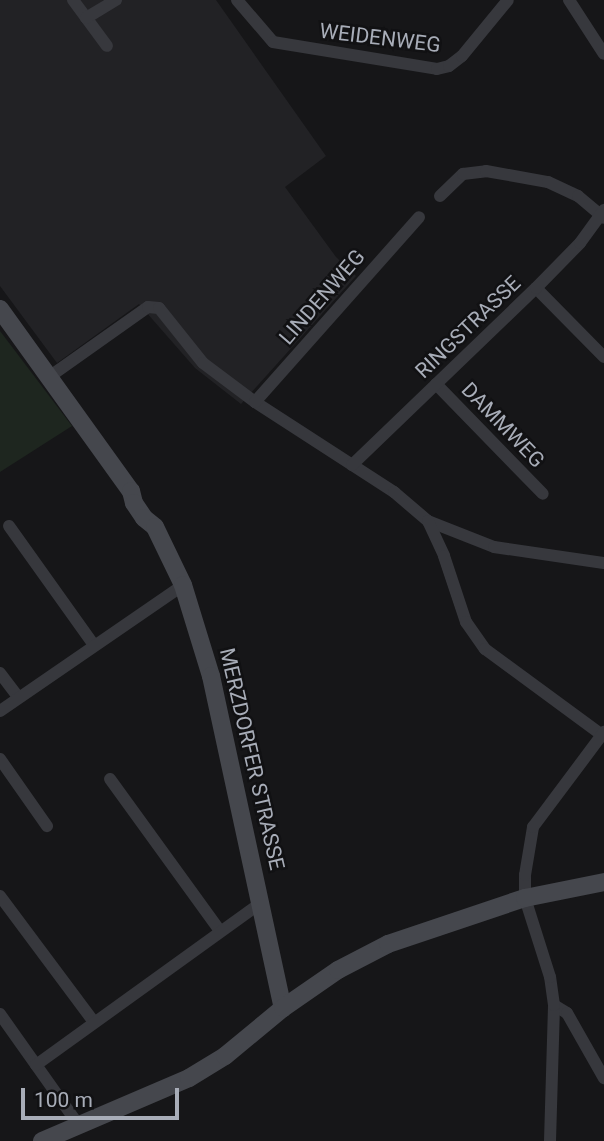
<!DOCTYPE html>
<html>
<head>
<meta charset="utf-8">
<style>
	body { margin:0 }
	#map { position:relative; width:604px; height:1141px; overflow:hidden; background:#161618; font-family:Roboto,sans-serif }
	div>[style] { position:absolute }
	[style*='--x'] { left:calc(var(--x)*1px); top:calc(var(--y)*1px); width:calc(var(--w)*1px); rotate:calc(var(--a)*1deg) }
	.built>* { inset:0; background:#222225 }
	.green>* { inset:0; background:#1e261f }
	.street>* { height:12px; margin:-6px; padding:0 6px; transform-origin:6px; border-radius:6px; background:#37383d }
	.secondary>* { height:18px; margin:-9px; padding:0 9px; transform-origin:9px; border-radius:9px; background:#45474d }
	span { translate:-50% -50%; white-space:nowrap; text-align:center; line-height:1.15; -webkit-text-stroke:5px #111113; paint-order:stroke }
	.street-label { font-size:21px; color:#a8adb8 }
	.scale { position:absolute; left:21px; top:1088px; width:158px; height:32px; box-sizing:border-box; border:4px solid #a8adb8; border-top:0; padding-left:9px; font-size:21px; line-height:24px; white-space:nowrap; color:#a8adb8; -webkit-text-stroke:5px #111113; paint-order:stroke }
</style>
</head>
<body>
<div id="map">
	<div class="built">
		<i style="clip-path:polygon(0 0,216px 0,326px 156px,285px 187px,336px 257px,356px 276px,241px 404px,195px 368px,139px 304px,57px 363px,0 286px)"></i>
	</div>
	<div class="green">
		<i style="clip-path:polygon(0 331px,72px 426px,0 472px)"></i>
	</div>
	<div class="street">
		<i style="--x:73;--y:0;--w:57;--a:53.5"></i>
		<i style="--x:237;--y:0;--w:55;--a:49.4"></i>
		<i style="--x:273;--y:42;--w:166;--a:9.3"></i>
		<i style="--x:437;--y:69;--w:12;--a:-14"></i>
		<i style="--x:449;--y:66;--w:16;--a:-38"></i>
		<i style="--x:462;--y:56;--w:72;--a:-50.6"></i>
		<i style="--x:569;--y:0;--w:64;--a:57.1"></i>
		<i style="--x:86;--y:18;--w:35;--a:-31"></i>
		<i style="--x:440;--y:196;--w:32;--a:-44"></i>
		<i style="--x:463;--y:174;--w:23;--a:-7"></i>
		<i style="--x:486;--y:171;--w:63;--a:10.1"></i>
		<i style="--x:548;--y:182;--w:33;--a:25"></i>
		<i style="--x:578;--y:196;--w:34;--a:40"></i>
		<i style="--x:536;--y:288;--w:97;--a:45.4"></i>
		<i style="--x:49;--y:377;--w:121;--a:-35.3"></i>
		<i style="--x:148;--y:307;--w:11;--a:5"></i>
		<i style="--x:159;--y:308;--w:70;--a:51.3"></i>
		<i style="--x:203;--y:363;--w:65;--a:36.9"></i>
		<i style="--x:255;--y:402;--w:166;--a:32.9"></i>
		<i style="--x:394;--y:492;--w:45;--a:40.5"></i>
		<i style="--x:428;--y:521;--w:71;--a:21.5"></i>
		<i style="--x:494;--y:547;--w:111;--a:8.3"></i>
		<i style="--x:436;--y:384;--w:153;--a:45.8"></i>
		<i style="--x:255;--y:402;--w:247;--a:-48.4"></i>
		<i style="--x:352;--y:465;--w:255;--a:-43.9"></i>
		<i style="--x:536;--y:288;--w:63;--a:-45.6"></i>
		<i style="--x:580;--y:243;--w:41;--a:-54"></i>
		<i style="--x:428;--y:521;--w:38;--a:65"></i>
		<i style="--x:444;--y:556;--w:70;--a:71.6"></i>
		<i style="--x:466;--y:622;--w:33;--a:55"></i>
		<i style="--x:485;--y:649;--w:145;--a:36.3"></i>
		<i style="--x:9;--y:526;--w:146;--a:54.5"></i>
		<i style="--x:0;--y:673;--w:30;--a:53"></i>
		<i style="--x:0;--y:711;--w:222;--a:-34.5"></i>
		<i style="--x:0;--y:759;--w:82;--a:55"></i>
		<i style="--x:110;--y:779;--w:188;--a:54.1"></i>
		<i style="--x:0;--y:896;--w:157;--a:53.3"></i>
		<i style="--x:554;--y:1005;--w:15;--a:32"></i>
		<i style="--x:567;--y:1013;--w:75;--a:60.4"></i>
		<i style="--x:0;--y:1014;--w:138;--a:54.7"></i>
		<i style="--x:36;--y:1065;--w:279;--a:-35.8"></i>
		<i style="--x:550;--y:1141;--w:136;--a:-88.3"></i>
		<i style="--x:554;--y:1005;--w:28;--a:-98"></i>
		<i style="--x:550;--y:977;--w:83;--a:-107.6"></i>
		<i style="--x:525;--y:898;--w:23;--a:-90"></i>
		<i style="--x:525;--y:875;--w:49;--a:-80.5"></i>
		<i style="--x:533;--y:827;--w:119;--a:-53.2"></i>
	</div>
	<div class="secondary">
		<i style="--x:0;--y:309;--w:224;--a:54.3"></i>
		<i style="--x:131;--y:491;--w:12;--a:76"></i>
		<i style="--x:134;--y:503;--w:18;--a:56"></i>
		<i style="--x:144;--y:518;--w:14;--a:39"></i>
		<i style="--x:155;--y:527;--w:64;--a:64.2"></i>
		<i style="--x:183;--y:585;--w:95;--a:72.9"></i>
		<i style="--x:211;--y:676;--w:340;--a:77.8"></i>
		<i style="--x:42;--y:1141;--w:160;--a:-23.2"></i>
		<i style="--x:189;--y:1078;--w:42;--a:-31.4"></i>
		<i style="--x:225;--y:1056;--w:75;--a:-39.6"></i>
		<i style="--x:283;--y:1008;--w:67;--a:-34.6"></i>
		<i style="--x:338;--y:970;--w:56;--a:-27.5"></i>
		<i style="--x:388;--y:944;--w:145;--a:-18.6"></i>
		<i style="--x:525;--y:898;--w:81;--a:-11.4"></i>
	</div>
	<div class="street-label">
		<span style="left:380px;top:38px;rotate:7deg">WEIDENWEG</span>
		<span style="left:322px;top:297px;rotate:-49deg">LINDENWEG</span>
		<span style="left:468px;top:327px;rotate:-44deg">RINGSTRASSE</span>
		<span style="left:503px;top:425px;rotate:46deg">DAMMWEG</span>
		<span style="left:252px;top:759px;rotate:77deg">MERZDORFER STRASSE</span>
	</div>
	<div class="scale">100 m</div>
</div>
</body>
</html>
